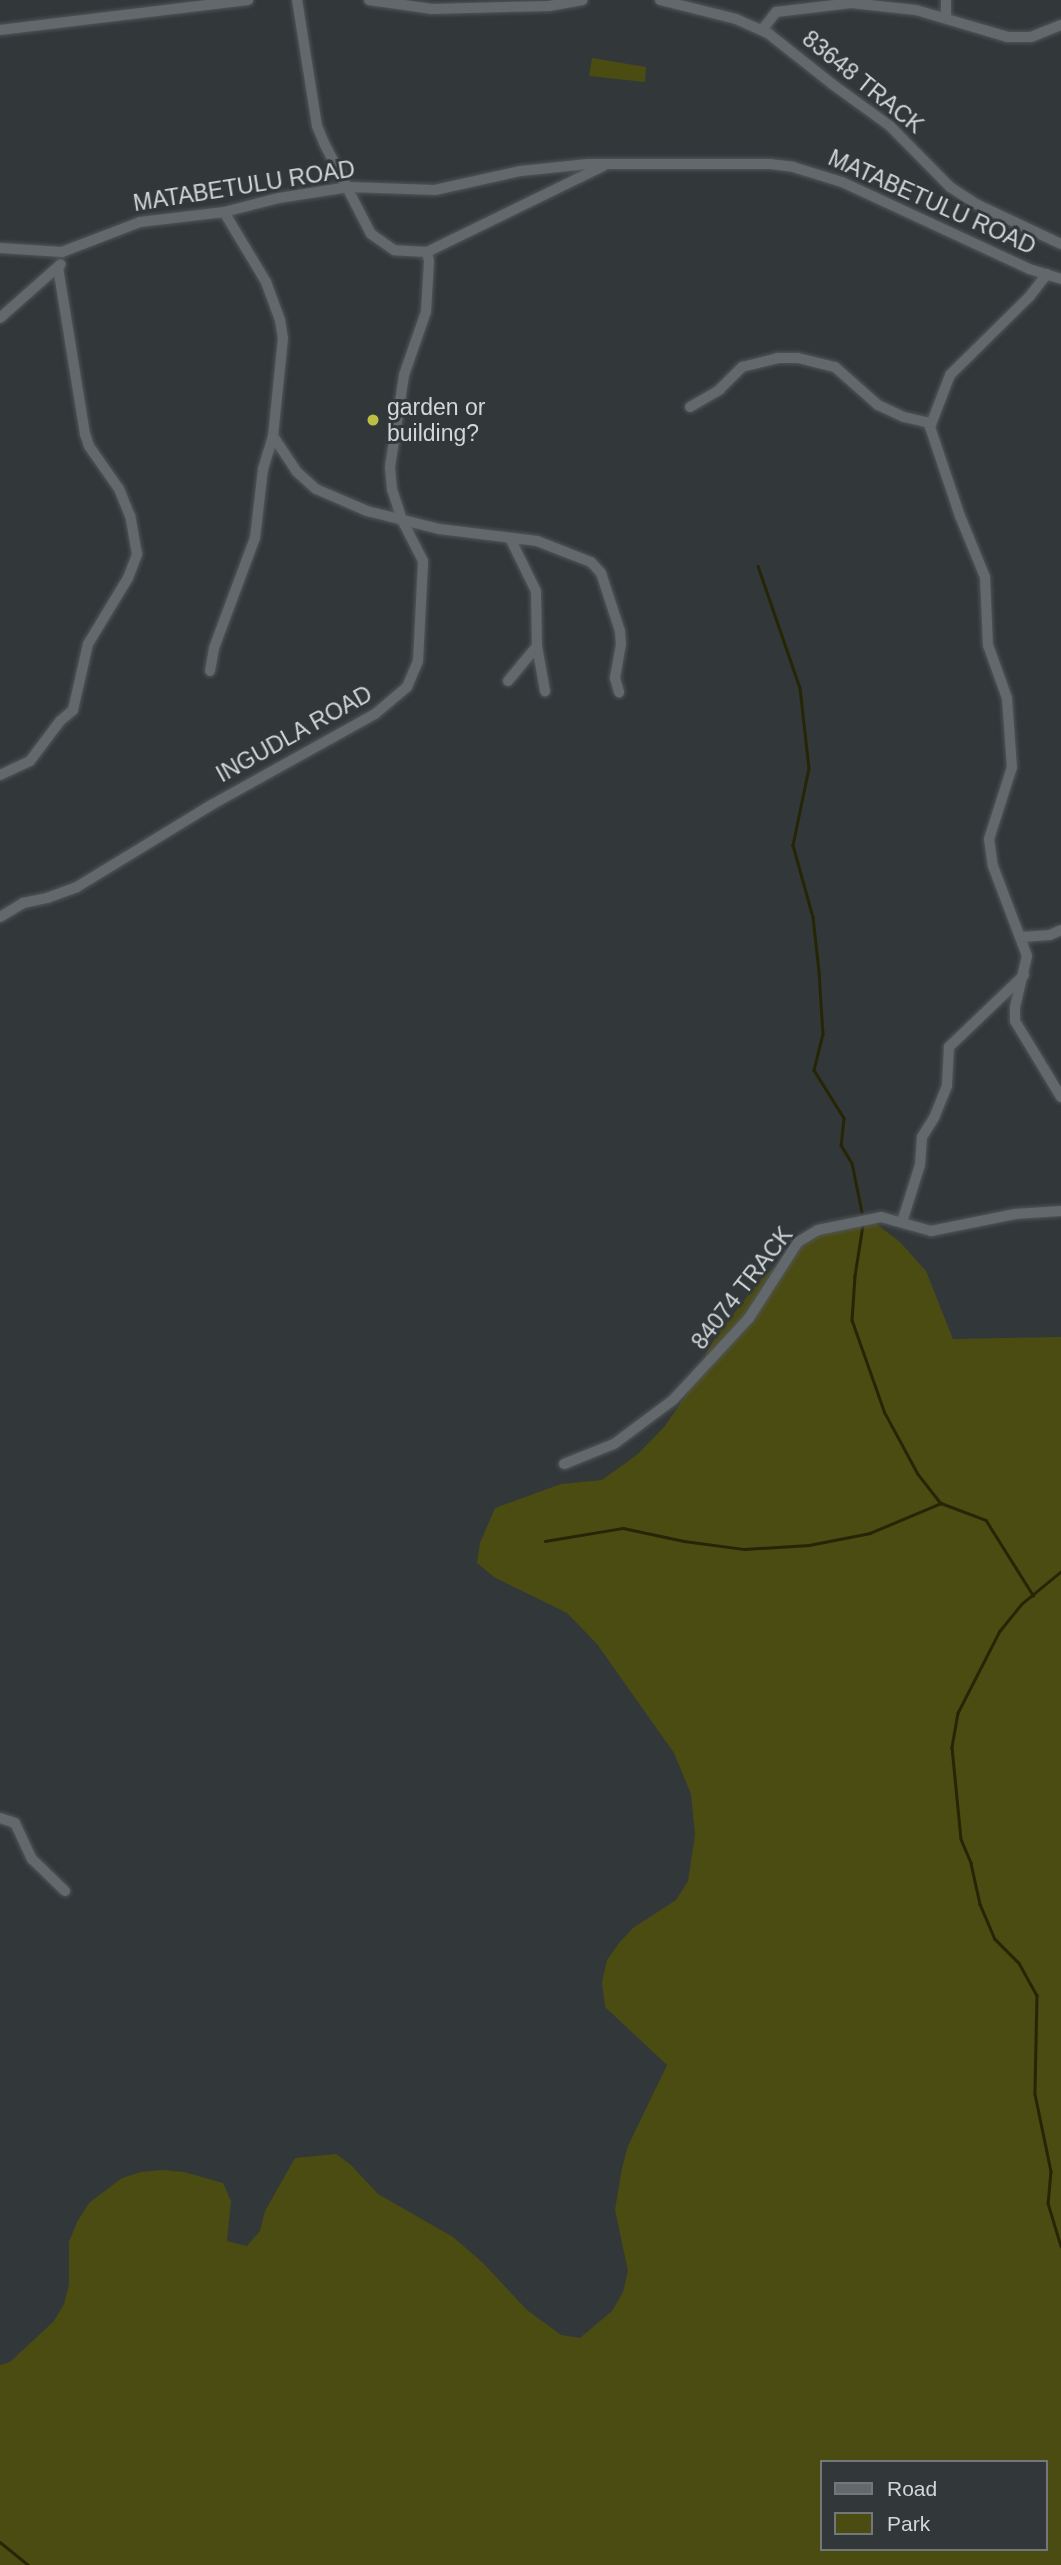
<!DOCTYPE html>
<html>
<head>
<meta charset="utf-8">
<style>
	body { margin:0 }
	#map { position:relative; width:1061px; height:2565px; overflow:hidden; background:#32373a; font-family:Arial,sans-serif }
	div>[style] { position:absolute }
	[style*='--x'] { left:calc(var(--x)*1px); top:calc(var(--y)*1px); width:calc(var(--w)*1px); rotate:calc(var(--a)*1deg) }
	.green>* { inset:0; background:#4b4c11 }
	.stream>* { height:2.5px; margin:-1.25px; padding:0 1.25px; transform-origin:1.25px; border-radius:1.25px; background:#262607 }
	.roads { filter:drop-shadow(0 0 2px #515558) drop-shadow(0 0 2px #515558) }
	.street>* { height:10px; margin:-5px; padding:0 5px; transform-origin:5px; border-radius:5px; background:#62686b }
	.dots>* { width:19px; height:19px; translate:-50% -50%; box-sizing:border-box; border:4px solid #32373a; border-radius:50% }
	span { translate:-50% -50%; white-space:nowrap; text-align:center; line-height:1.15; -webkit-text-stroke:6px #32373a; paint-order:stroke }
	.street-label { font-size:23px; color:#d2d6d8 }
	.poi-label { font-size:23px; color:#d2d6d8 }
	.left { translate:0 -50%; text-align:left }
	.legend { position:absolute; left:820px; top:2460px; width:228px; height:91px; box-sizing:border-box; background:#32373a; border:2px solid #727779; margin:0; padding:9px 12px; list-style:none; font-size:21px; color:#d2d6d8 }
	.legend li { display:flex; align-items:center; gap:14px; height:35px }
	.legend b { width:35px; border:2px solid #727779 }
</style>
</head>
<body>
<div id="map">
	<div class="green">
		<i style="clip-path:polygon(592px 58px,646px 67px,645px 82px,589px 76px)"></i>
		<i style="clip-path:polygon(evenodd,869px 1218px,900px 1242px,926px 1271px,953px 1339px,1061px 1337px,1061px 2565px,0 2565px,0 2365px,10px 2362px,54px 2321px,64px 2304px,69px 2285px,69px 2242px,77px 2222px,89px 2203px,122px 2178px,141px 2172px,164px 2170px,184px 2172px,223px 2183px,231px 2201px,227px 2241px,247px 2246px,260px 2231px,265px 2211px,295px 2158px,336px 2154px,351px 2165px,378px 2194px,453px 2237px,483px 2263px,527px 2310px,561px 2335px,580px 2338px,612px 2311px,623px 2292px,628px 2271px,615px 2210px,622px 2168px,628px 2146px,667px 2065px,605px 2007px,602px 1982px,607px 1960px,619px 1943px,633px 1928px,676px 1900px,688px 1881px,695px 1835px,691px 1794px,674px 1753px,597px 1644px,567px 1613px,494px 1577px,477px 1563px,480px 1543px,495px 1508px,561px 1484px,602px 1480px,638px 1454px,665px 1426px,700px 1374px,706px 1353px,717px 1335px,760px 1280px,818px 1230px,869px 1218px,821px 2462px,1045px 2462px,1045px 2549px,821px 2549px,821px 2462px)"></i>
	</div>
	<div class="stream">
		<i style="--x:758;--y:566;--w:129;--a:71"></i>
		<i style="--x:800;--y:688;--w:81;--a:83.6"></i>
		<i style="--x:809;--y:768;--w:79;--a:101.7"></i>
		<i style="--x:793;--y:845;--w:75;--a:74.5"></i>
		<i style="--x:813;--y:917;--w:54;--a:83.7"></i>
		<i style="--x:819;--y:971;--w:63;--a:86.4"></i>
		<i style="--x:823;--y:1034;--w:37;--a:104"></i>
		<i style="--x:814;--y:1070;--w:57;--a:58"></i>
		<i style="--x:844;--y:1118;--w:27;--a:96"></i>
		<i style="--x:841;--y:1145;--w:21;--a:59"></i>
		<i style="--x:852;--y:1163;--w:50;--a:78.5"></i>
		<i style="--x:863;--y:1225;--w:52;--a:98.9"></i>
		<i style="--x:855;--y:1276;--w:44;--a:93.9"></i>
		<i style="--x:852;--y:1320;--w:99;--a:70.5"></i>
		<i style="--x:885;--y:1413;--w:69;--a:61.6"></i>
		<i style="--x:918;--y:1474;--w:37;--a:52"></i>
		<i style="--x:941;--y:1503;--w:48;--a:20.7"></i>
		<i style="--x:986;--y:1520;--w:89;--a:57.9"></i>
		<i style="--x:545;--y:1541;--w:79;--a:-9.5"></i>
		<i style="--x:623;--y:1528;--w:62;--a:12"></i>
		<i style="--x:684;--y:1541;--w:61;--a:7.6"></i>
		<i style="--x:744;--y:1549;--w:65;--a:-3.5"></i>
		<i style="--x:809;--y:1545;--w:62;--a:-11.1"></i>
		<i style="--x:870;--y:1533;--w:77;--a:-22.9"></i>
		<i style="--x:1061;--y:1572;--w:50;--a:140.6"></i>
		<i style="--x:1022;--y:1604;--w:35;--a:129"></i>
		<i style="--x:1000;--y:1631;--w:92;--a:117.1"></i>
		<i style="--x:958;--y:1713;--w:35;--a:100"></i>
		<i style="--x:952;--y:1747;--w:92;--a:84.4"></i>
		<i style="--x:961;--y:1839;--w:26;--a:67"></i>
		<i style="--x:971;--y:1863;--w:42;--a:77.6"></i>
		<i style="--x:980;--y:1904;--w:38;--a:67"></i>
		<i style="--x:995;--y:1939;--w:34;--a:45"></i>
		<i style="--x:1019;--y:1963;--w:37;--a:61"></i>
		<i style="--x:1037;--y:1995;--w:99;--a:91.2"></i>
		<i style="--x:1035;--y:2094;--w:79;--a:78.3"></i>
		<i style="--x:1051;--y:2171;--w:32;--a:95"></i>
		<i style="--x:1048;--y:2203;--w:45;--a:73.2"></i>
		<i style="--x:0;--y:2542;--w:36;--a:39"></i>
	</div>
	<div class="roads">
		<div class="street">
			<i style="--x:369;--y:0;--w:64;--a:8.1"></i>
			<i style="--x:432;--y:9;--w:117;--a:-1.5"></i>
			<i style="--x:549;--y:6;--w:34;--a:-10"></i>
			<i style="--x:660;--y:0;--w:78;--a:14"></i>
			<i style="--x:736;--y:19;--w:36;--a:24"></i>
			<i style="--x:769;--y:34;--w:80;--a:38.4"></i>
			<i style="--x:832;--y:84;--w:72;--a:35.9"></i>
			<i style="--x:890;--y:126;--w:86;--a:45.5"></i>
			<i style="--x:950;--y:187;--w:31;--a:33"></i>
			<i style="--x:976;--y:204;--w:94;--a:25.2"></i>
			<i style="--x:946;--y:0;--w:18;--a:90"></i>
			<i style="--x:0;--y:30;--w:250;--a:-6.9"></i>
			<i style="--x:762;--y:30;--w:23;--a:-52"></i>
			<i style="--x:776;--y:12;--w:76;--a:-6.8"></i>
			<i style="--x:851;--y:3;--w:65;--a:6.1"></i>
			<i style="--x:916;--y:10;--w:96;--a:16.4"></i>
			<i style="--x:1008;--y:37;--w:23;--a:0"></i>
			<i style="--x:1031;--y:37;--w:32;--a:-22"></i>
			<i style="--x:224;--y:212;--w:82;--a:59"></i>
			<i style="--x:266;--y:282;--w:40;--a:69.8"></i>
			<i style="--x:280;--y:320;--w:18;--a:81"></i>
			<i style="--x:283;--y:338;--w:99;--a:95.8"></i>
			<i style="--x:273;--y:436;--w:43;--a:56.3"></i>
			<i style="--x:297;--y:472;--w:25;--a:42"></i>
			<i style="--x:316;--y:489;--w:56;--a:23.3"></i>
			<i style="--x:367;--y:511;--w:74;--a:14"></i>
			<i style="--x:439;--y:529;--w:99;--a:7"></i>
			<i style="--x:537;--y:541;--w:58;--a:21.3"></i>
			<i style="--x:591;--y:562;--w:15;--a:48"></i>
			<i style="--x:601;--y:573;--w:61;--a:71.9"></i>
			<i style="--x:620;--y:631;--w:13;--a:86"></i>
			<i style="--x:621;--y:644;--w:35;--a:100"></i>
			<i style="--x:615;--y:678;--w:15;--a:74"></i>
			<i style="--x:0;--y:248;--w:62;--a:3.7"></i>
			<i style="--x:62;--y:252;--w:84;--a:-21"></i>
			<i style="--x:140;--y:222;--w:85;--a:-6.8"></i>
			<i style="--x:224;--y:212;--w:57;--a:-14.3"></i>
			<i style="--x:279;--y:198;--w:71;--a:-8.9"></i>
			<i style="--x:349;--y:187;--w:86;--a:2"></i>
			<i style="--x:435;--y:190;--w:88;--a:-12.5"></i>
			<i style="--x:521;--y:171;--w:67;--a:-6"></i>
			<i style="--x:588;--y:164;--w:182;--a:0"></i>
			<i style="--x:770;--y:164;--w:23;--a:7"></i>
			<i style="--x:793;--y:167;--w:51;--a:17"></i>
			<i style="--x:842;--y:182;--w:206;--a:24.9"></i>
			<i style="--x:1029;--y:269;--w:34;--a:17"></i>
			<i style="--x:427;--y:252;--w:196;--a:-26"></i>
			<i style="--x:1047;--y:274;--w:28;--a:128"></i>
			<i style="--x:1030;--y:296;--w:112;--a:135.4"></i>
			<i style="--x:950;--y:375;--w:56;--a:111"></i>
			<i style="--x:930;--y:427;--w:94;--a:71.4"></i>
			<i style="--x:960;--y:516;--w:66;--a:67.7"></i>
			<i style="--x:985;--y:577;--w:68;--a:87.5"></i>
			<i style="--x:988;--y:645;--w:56;--a:70.3"></i>
			<i style="--x:1007;--y:698;--w:69;--a:85.9"></i>
			<i style="--x:1012;--y:767;--w:76;--a:107.7"></i>
			<i style="--x:989;--y:839;--w:27;--a:82"></i>
			<i style="--x:993;--y:866;--w:96;--a:69.3"></i>
			<i style="--x:1027;--y:956;--w:52;--a:103.2"></i>
			<i style="--x:1015;--y:1007;--w:14;--a:90"></i>
			<i style="--x:1015;--y:1021;--w:89;--a:58.8"></i>
			<i style="--x:0;--y:318;--w:81;--a:-41.5"></i>
			<i style="--x:690;--y:407;--w:34;--a:-30"></i>
			<i style="--x:719;--y:390;--w:33;--a:-45"></i>
			<i style="--x:742;--y:367;--w:36;--a:-14"></i>
			<i style="--x:777;--y:358;--w:21;--a:0"></i>
			<i style="--x:798;--y:358;--w:38;--a:14"></i>
			<i style="--x:835;--y:367;--w:57;--a:41.5"></i>
			<i style="--x:878;--y:405;--w:29;--a:25"></i>
			<i style="--x:904;--y:417;--w:27;--a:13"></i>
			<i style="--x:510;--y:538;--w:59;--a:63.9"></i>
			<i style="--x:536;--y:591;--w:55;--a:89"></i>
			<i style="--x:537;--y:646;--w:46;--a:79.9"></i>
			<i style="--x:210;--y:671;--w:23;--a:-80"></i>
			<i style="--x:214;--y:648;--w:117;--a:-69.6"></i>
			<i style="--x:255;--y:538;--w:69;--a:-83.4"></i>
			<i style="--x:263;--y:469;--w:34;--a:-73"></i>
			<i style="--x:508;--y:681;--w:45;--a:-50.4"></i>
			<i style="--x:0;--y:775;--w:33;--a:-25"></i>
			<i style="--x:30;--y:761;--w:50;--a:-53.1"></i>
			<i style="--x:60;--y:721;--w:17;--a:-40"></i>
			<i style="--x:73;--y:710;--w:68;--a:-77.2"></i>
			<i style="--x:88;--y:644;--w:77;--a:-58.8"></i>
			<i style="--x:128;--y:578;--w:26;--a:-69"></i>
			<i style="--x:137;--y:554;--w:39;--a:-100"></i>
			<i style="--x:130;--y:516;--w:29;--a:-112"></i>
			<i style="--x:119;--y:489;--w:52;--a:-124.9"></i>
			<i style="--x:89;--y:446;--w:13;--a:-108"></i>
			<i style="--x:85;--y:434;--w:169;--a:-99.2"></i>
			<i style="--x:0;--y:917;--w:27;--a:-31"></i>
			<i style="--x:23;--y:903;--w:25;--a:-12"></i>
			<i style="--x:47;--y:898;--w:32;--a:-20"></i>
			<i style="--x:77;--y:887;--w:159;--a:-31.4"></i>
			<i style="--x:213;--y:804;--w:185;--a:-29.1"></i>
			<i style="--x:375;--y:714;--w:42;--a:-40.2"></i>
			<i style="--x:407;--y:687;--w:28;--a:-67"></i>
			<i style="--x:418;--y:661;--w:100;--a:-87.1"></i>
			<i style="--x:423;--y:561;--w:46;--a:-117.1"></i>
			<i style="--x:402;--y:520;--w:32;--a:-108"></i>
			<i style="--x:392;--y:490;--w:23;--a:-95"></i>
			<i style="--x:390;--y:467;--w:93;--a:-81.3"></i>
			<i style="--x:404;--y:375;--w:67;--a:-70.8"></i>
			<i style="--x:426;--y:312;--w:51;--a:-86.6"></i>
			<i style="--x:429;--y:261;--w:9;--a:-103"></i>
			<i style="--x:427;--y:252;--w:33;--a:-177"></i>
			<i style="--x:394;--y:250;--w:28;--a:-145"></i>
			<i style="--x:371;--y:234;--w:102;--a:-117.3"></i>
			<i style="--x:324;--y:143;--w:18;--a:-112"></i>
			<i style="--x:317;--y:126;--w:128;--a:-99"></i>
			<i style="--x:1022;--y:937;--w:28;--a:-4"></i>
			<i style="--x:1050;--y:935;--w:12;--a:-24"></i>
			<i style="--x:902;--y:1222;--w:60;--a:-72.5"></i>
			<i style="--x:920;--y:1165;--w:28;--a:-86"></i>
			<i style="--x:922;--y:1137;--w:22;--a:-58"></i>
			<i style="--x:934;--y:1118;--w:35;--a:-68"></i>
			<i style="--x:947;--y:1085;--w:38;--a:-87"></i>
			<i style="--x:949;--y:1047;--w:104;--a:-43.8"></i>
			<i style="--x:564;--y:1464;--w:54;--a:-21.8"></i>
			<i style="--x:614;--y:1444;--w:74;--a:-36.7"></i>
			<i style="--x:673;--y:1400;--w:112;--a:-47.2"></i>
			<i style="--x:749;--y:1318;--w:90;--a:-57.2"></i>
			<i style="--x:798;--y:1242;--w:23;--a:-31"></i>
			<i style="--x:818;--y:1230;--w:64;--a:-11.7"></i>
			<i style="--x:881;--y:1217;--w:52;--a:15.6"></i>
			<i style="--x:931;--y:1231;--w:86;--a:-11.4"></i>
			<i style="--x:1015;--y:1214;--w:46;--a:-3.7"></i>
			<i style="--x:0;--y:1818;--w:16;--a:18"></i>
			<i style="--x:15;--y:1823;--w:40;--a:65"></i>
			<i style="--x:32;--y:1859;--w:46;--a:44.1"></i>
		</div>
	</div>
	<div class="dots">
		<i style="left:373px;top:420px;background:#bcbf44"></i>
	</div>
	<div class="street-label">
		<span style="left:863px;top:82px;rotate:39deg">83648 TRACK</span>
		<span style="left:244px;top:186px;rotate:-9deg">MATABETULU ROAD</span>
		<span style="left:932px;top:202px;rotate:24deg">MATABETULU ROAD</span>
		<span style="left:294px;top:734px;rotate:-29deg">INGUDLA ROAD</span>
		<span style="left:742px;top:1288px;rotate:-52deg">84074 TRACK</span>
	</div>
	<div class="poi-label">
		<span class="left" style="left:387px;top:420px">garden or<br>building?</span>
	</div>
	<ul class="legend">
	<li><b style="height:9px;background:#62686b"></b>Road</li>
	<li><b style="height:19px;background:#4b4c11"></b>Park</li>
	</ul>
</div>
</body>
</html>
